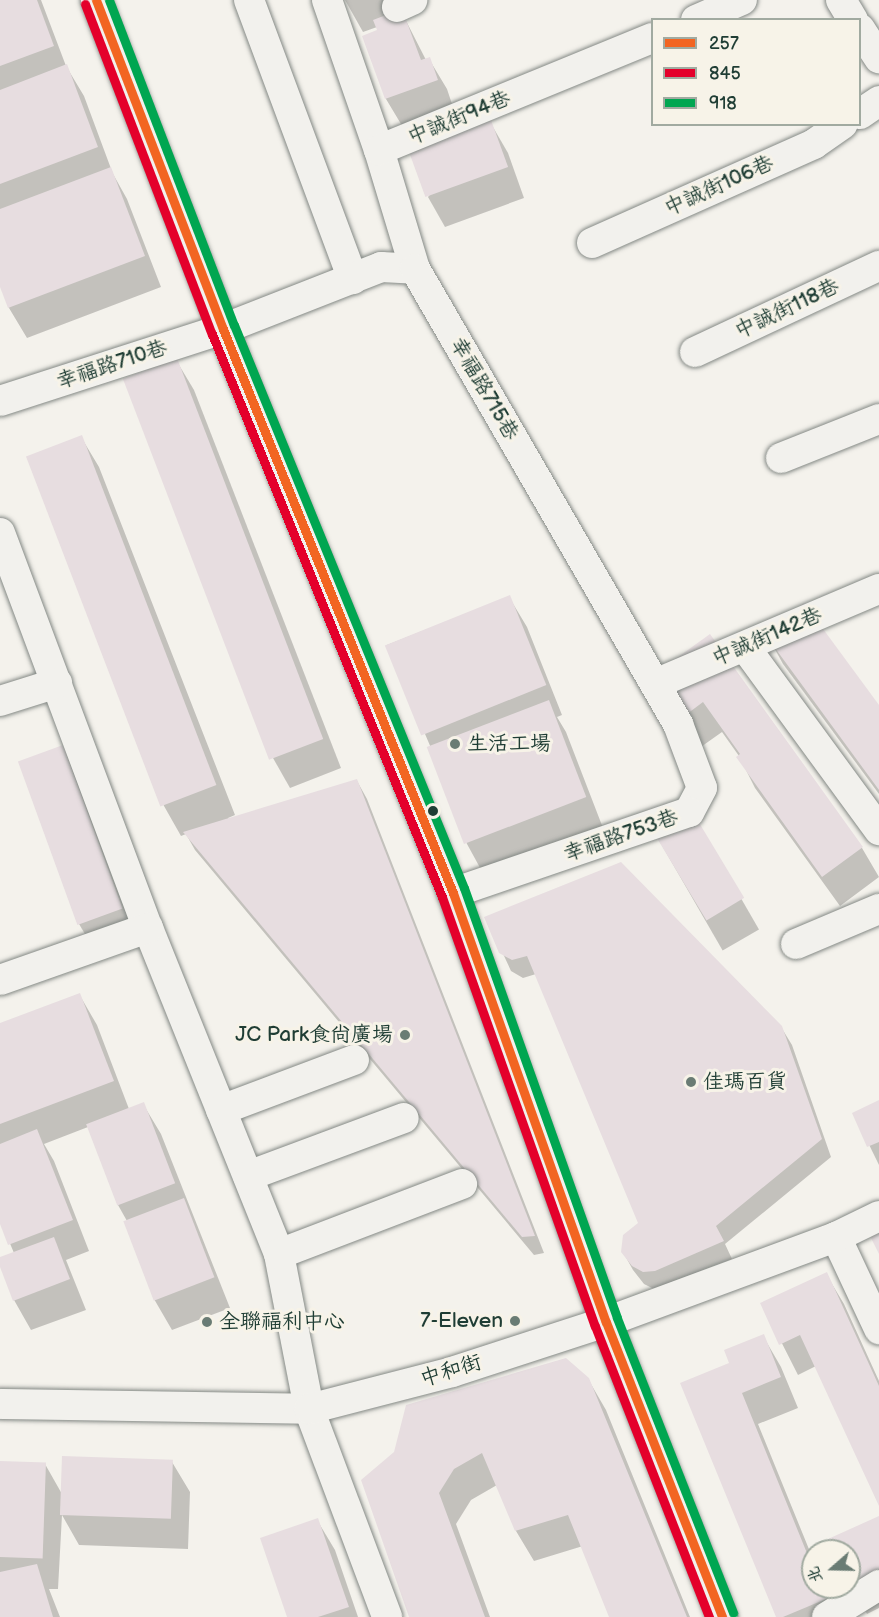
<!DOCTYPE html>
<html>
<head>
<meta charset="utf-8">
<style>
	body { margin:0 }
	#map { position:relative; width:879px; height:1617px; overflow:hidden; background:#f4f2ec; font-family:"Balsamiq Sans","LXGW WenKai TC",sans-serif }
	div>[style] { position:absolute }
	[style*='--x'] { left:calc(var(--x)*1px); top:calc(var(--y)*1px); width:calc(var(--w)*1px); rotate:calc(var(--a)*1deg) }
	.shadow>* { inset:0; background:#0003; transform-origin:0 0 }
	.building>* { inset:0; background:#e7dde0; transform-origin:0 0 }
	.roads { filter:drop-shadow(0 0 2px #848985) drop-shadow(0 0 2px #848985) }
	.minor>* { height:30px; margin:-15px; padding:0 15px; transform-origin:15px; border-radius:15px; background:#f2f1ed }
	.bus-1>* { height:9px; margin:-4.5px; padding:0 4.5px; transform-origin:4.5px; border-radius:4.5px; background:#f26522 }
	.bus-2>* { height:9px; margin:-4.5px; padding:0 4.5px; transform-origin:4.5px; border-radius:4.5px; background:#e4002b }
	.bus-3>* { height:9px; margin:-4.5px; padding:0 4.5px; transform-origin:4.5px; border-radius:4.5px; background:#00a651 }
	.dots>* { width:16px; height:16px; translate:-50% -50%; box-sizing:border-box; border:3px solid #f7f3e8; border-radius:50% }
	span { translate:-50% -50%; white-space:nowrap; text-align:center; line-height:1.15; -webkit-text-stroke:6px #f7f3e8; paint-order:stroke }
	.street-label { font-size:21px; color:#1f3d34 }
	.poi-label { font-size:21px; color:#1f3d34 }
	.left { translate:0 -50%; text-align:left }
	.right { translate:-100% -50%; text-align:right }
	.legend { position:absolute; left:651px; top:18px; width:210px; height:108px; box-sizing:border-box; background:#f7f3e8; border:2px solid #a1aaa0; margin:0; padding:8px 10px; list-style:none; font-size:18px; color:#1f3d34 }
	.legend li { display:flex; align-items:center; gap:12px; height:30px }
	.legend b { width:30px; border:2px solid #a1aaa0 }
	.north { position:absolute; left:801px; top:1539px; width:60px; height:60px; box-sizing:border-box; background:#f7f3e8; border:2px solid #a1aaa0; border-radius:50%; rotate:250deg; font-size:16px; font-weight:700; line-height:24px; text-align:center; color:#1f3d34 }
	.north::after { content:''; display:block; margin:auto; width:21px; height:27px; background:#6a7c74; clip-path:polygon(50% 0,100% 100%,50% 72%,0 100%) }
</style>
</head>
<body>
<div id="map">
	<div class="shadow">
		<i style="clip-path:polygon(0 0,41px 0,66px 66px,84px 96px,113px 174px,127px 199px,161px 287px,27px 338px,9px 308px,0 283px)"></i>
		<i style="clip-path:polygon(345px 0,390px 0,401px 11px,426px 60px,429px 59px,447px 89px,454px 110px,404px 129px,386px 99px,377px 27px,363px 32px)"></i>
		<i style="clip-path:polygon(490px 122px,508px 153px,524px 198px,445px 227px,428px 197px)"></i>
		<i style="clip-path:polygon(176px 360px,194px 390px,341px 768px,290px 788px,273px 758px)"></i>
		<i style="clip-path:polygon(81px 437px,99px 467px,235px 815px,228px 818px,229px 820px,357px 781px,367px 799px,544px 1253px,534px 1255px,195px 850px,186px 834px,181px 836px,164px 806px,28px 458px)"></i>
		<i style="clip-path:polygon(509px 597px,527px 627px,562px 715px,557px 717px,566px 732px,603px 828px,484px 875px,467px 844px,429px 749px,431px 748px,387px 645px)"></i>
		<i style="clip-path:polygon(766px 633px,879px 707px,879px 794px,783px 664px)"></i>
		<i style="clip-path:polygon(709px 636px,862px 848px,879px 877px,840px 906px,755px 788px,739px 756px,722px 732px,698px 749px,668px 708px)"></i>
		<i style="clip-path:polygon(62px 747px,80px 777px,139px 939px,97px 954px,79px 924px)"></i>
		<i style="left:686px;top:803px;width:146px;height:42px;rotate:60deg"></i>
		<i style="clip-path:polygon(486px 917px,781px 1027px,792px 1045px,831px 1157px,725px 1244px,732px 1259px,654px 1289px,644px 1284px,633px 1270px,623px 1252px,640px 1223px,536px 974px,523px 978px,511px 971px)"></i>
		<i style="clip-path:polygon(79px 994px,97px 1025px,129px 1109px,143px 1104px,161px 1134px,230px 1308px,172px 1330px,154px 1299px,127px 1221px,118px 1205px,88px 1127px,44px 1144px,54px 1161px,89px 1251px,66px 1260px,86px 1310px,31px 1330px,14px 1300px,0 1263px,0 1258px,14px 1253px,0 1220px,0 1025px)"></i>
		<i style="clip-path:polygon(879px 1102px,879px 1165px,854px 1114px)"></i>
		<i style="clip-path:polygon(826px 1274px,844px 1304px,879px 1381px,879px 1502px,816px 1366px,798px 1375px,762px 1304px)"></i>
		<i style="clip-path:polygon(763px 1336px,781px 1367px,798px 1408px,758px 1424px,813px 1559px,813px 1587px,825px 1587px,837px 1617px,778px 1617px,731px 1363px)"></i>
		<i style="clip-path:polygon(588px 1379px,606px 1410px,690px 1617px,610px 1617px,583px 1546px,534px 1561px,516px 1531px,497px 1485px,471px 1500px,456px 1524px,490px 1617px,411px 1617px,363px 1481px)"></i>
		<i style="clip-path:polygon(0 1462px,45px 1464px,62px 1494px,172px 1462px,190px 1492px,188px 1549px,79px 1545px,62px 1515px,58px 1589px,49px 1589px,60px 1617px,0 1617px)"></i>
		<i style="clip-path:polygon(879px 1517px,879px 1608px,867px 1614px,849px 1582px,849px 1551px,835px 1551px)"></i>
		<i style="clip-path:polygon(317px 1520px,335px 1550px,358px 1617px,289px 1617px)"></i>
	</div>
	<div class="building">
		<i style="clip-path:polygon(0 0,37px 0,54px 46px,0 66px)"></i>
		<i style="clip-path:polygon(402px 9px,421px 60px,430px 57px,438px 80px,385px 99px,362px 36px,377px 30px,373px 20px)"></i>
		<i style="clip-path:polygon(67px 64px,98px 147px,0 184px,0 90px)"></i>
		<i style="left:491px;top:120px;width:50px;height:88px;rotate:70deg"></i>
		<i style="clip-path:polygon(111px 167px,145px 256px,8px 308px,0 287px,0 209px)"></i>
		<i style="left:177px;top:358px;width:408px;height:58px;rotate:69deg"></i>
		<i style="left:82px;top:435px;width:375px;height:60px;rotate:69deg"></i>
		<i style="left:510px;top:595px;width:97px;height:135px;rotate:68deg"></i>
		<i style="clip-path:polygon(804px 603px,879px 705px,879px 790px,764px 633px)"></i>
		<i style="clip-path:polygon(710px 634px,863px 847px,822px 877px,736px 757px,740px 754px,703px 702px,679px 720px,649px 678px)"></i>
		<i style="left:549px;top:700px;width:104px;height:131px;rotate:69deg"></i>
		<i style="left:63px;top:745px;width:174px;height:48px;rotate:70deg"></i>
		<i style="clip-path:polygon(357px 779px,535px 1236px,522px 1237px,183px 832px)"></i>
		<i style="left:686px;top:801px;width:113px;height:44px;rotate:59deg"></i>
		<i style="clip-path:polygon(621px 862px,782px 1026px,822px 1139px,716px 1226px,724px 1241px,655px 1271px,643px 1272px,632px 1266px,621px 1252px,623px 1235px,638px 1223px,527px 956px,512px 960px,499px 953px,484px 917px)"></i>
		<i style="clip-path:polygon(80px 993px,114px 1081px,0 1124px,0 1023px)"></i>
		<i style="clip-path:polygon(879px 1100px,879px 1142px,867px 1147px,852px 1113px)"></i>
		<i style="left:144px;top:1102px;width:87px;height:62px;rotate:69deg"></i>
		<i style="clip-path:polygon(37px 1129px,73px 1220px,8px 1245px,0 1224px,0 1144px)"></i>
		<i style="left:184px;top:1198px;width:85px;height:65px;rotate:69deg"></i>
		<i style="clip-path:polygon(879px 1227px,879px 1254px,868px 1232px)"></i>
		<i style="clip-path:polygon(54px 1237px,70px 1279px,13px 1301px,0 1267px,0 1257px)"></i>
		<i style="clip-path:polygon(827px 1272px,879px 1386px,879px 1506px,800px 1335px,779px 1345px,760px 1303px)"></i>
		<i style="clip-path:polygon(764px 1334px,781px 1377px,742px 1393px,813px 1568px,813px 1587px,821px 1587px,826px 1599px,783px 1617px,776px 1617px,680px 1383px,729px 1363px,724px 1350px)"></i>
		<i style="clip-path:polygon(566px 1358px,589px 1378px,687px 1617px,609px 1617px,568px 1515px,515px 1531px,482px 1453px,454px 1469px,439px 1493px,485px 1617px,409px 1617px,361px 1480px,394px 1452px,406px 1405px)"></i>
		<i style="left:62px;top:1456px;width:111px;height:59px;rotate:2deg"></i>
		<i style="left:0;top:1461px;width:46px;height:96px;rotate:2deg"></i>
		<i style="clip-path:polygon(879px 1516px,879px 1570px,849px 1584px,849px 1551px,833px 1551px,828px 1539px)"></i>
		<i style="clip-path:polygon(318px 1518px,349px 1607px,318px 1617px,287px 1617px,260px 1538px)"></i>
		<i style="clip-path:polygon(37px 1564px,53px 1617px,0 1617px,0 1572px)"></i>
	</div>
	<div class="roads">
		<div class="minor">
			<i style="--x:96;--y:0;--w:353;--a:68.9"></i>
			<i style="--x:223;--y:329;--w:609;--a:67.81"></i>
			<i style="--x:453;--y:893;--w:455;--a:70.4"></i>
			<i style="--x:606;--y:1322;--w:317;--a:68.5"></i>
			<i style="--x:249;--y:0;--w:298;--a:69.6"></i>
			<i style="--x:327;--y:0;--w:159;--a:70.9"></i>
			<i style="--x:841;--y:0;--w:23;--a:59"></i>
			<i style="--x:397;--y:7;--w:17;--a:-25"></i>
			<i style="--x:696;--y:20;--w:50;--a:-23.5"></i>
			<i style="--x:860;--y:29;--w:35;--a:57"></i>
			<i style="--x:860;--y:114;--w:23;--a:-34"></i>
			<i style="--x:592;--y:243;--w:243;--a:-24"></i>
			<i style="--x:814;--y:144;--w:35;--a:-35"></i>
			<i style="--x:415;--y:269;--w:124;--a:-106.8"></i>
			<i style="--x:379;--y:150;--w:295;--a:-22.3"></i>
			<i style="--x:695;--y:352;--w:203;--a:-25.1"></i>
			<i style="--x:0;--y:401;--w:234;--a:-17.9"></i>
			<i style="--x:223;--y:329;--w:170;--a:-21.4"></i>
			<i style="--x:381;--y:267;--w:34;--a:3"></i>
			<i style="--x:415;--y:269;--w:526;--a:59.97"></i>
			<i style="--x:678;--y:724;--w:68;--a:69.4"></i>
			<i style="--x:702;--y:788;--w:27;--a:118"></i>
			<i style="--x:689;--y:812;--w:250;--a:161.1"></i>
			<i style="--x:781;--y:458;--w:105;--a:-21.7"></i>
			<i style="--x:0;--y:533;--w:422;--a:69.5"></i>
			<i style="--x:148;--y:928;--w:351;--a:68.1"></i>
			<i style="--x:279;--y:1254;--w:158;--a:79"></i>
			<i style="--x:309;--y:1409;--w:222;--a:69.4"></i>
			<i style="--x:745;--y:647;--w:227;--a:53.8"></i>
			<i style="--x:655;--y:684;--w:243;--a:-23"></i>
			<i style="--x:0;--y:701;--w:60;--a:-17.5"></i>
			<i style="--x:796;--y:944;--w:90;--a:-22.9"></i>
			<i style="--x:0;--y:980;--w:157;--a:-19.4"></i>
			<i style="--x:221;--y:1110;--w:142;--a:-20.6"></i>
			<i style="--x:248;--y:1176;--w:166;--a:-20.4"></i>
			<i style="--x:836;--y:1237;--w:102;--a:64.9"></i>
			<i style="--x:279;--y:1254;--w:196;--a:-20.9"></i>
			<i style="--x:0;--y:1404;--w:309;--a:0.9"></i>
			<i style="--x:309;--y:1409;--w:148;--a:-14.5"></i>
			<i style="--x:452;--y:1372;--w:162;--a:-18"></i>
			<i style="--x:606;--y:1322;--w:245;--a:-20.3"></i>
			<i style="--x:836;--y:1237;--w:48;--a:-26"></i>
			<i style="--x:827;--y:1617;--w:61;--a:-31.6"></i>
		</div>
	</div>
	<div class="bus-1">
		<i style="--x:96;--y:0;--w:353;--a:68.9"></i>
		<i style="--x:223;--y:329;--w:609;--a:67.81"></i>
		<i style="--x:453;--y:893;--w:455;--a:70.4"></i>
		<i style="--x:606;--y:1322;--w:317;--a:68.5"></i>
	</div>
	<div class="bus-2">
		<i style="--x:85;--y:4;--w:354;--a:69"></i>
		<i style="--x:212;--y:334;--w:608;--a:67.78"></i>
		<i style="--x:442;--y:897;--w:455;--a:70.4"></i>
		<i style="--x:595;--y:1326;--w:313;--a:68.6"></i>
	</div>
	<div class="bus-3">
		<i style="--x:109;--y:0;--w:348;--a:69"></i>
		<i style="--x:234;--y:325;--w:608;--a:67.78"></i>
		<i style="--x:464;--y:888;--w:456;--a:70.4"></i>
		<i style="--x:617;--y:1318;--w:317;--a:68.5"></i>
	</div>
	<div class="dots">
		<i style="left:455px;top:744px;background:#6a7c74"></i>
		<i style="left:433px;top:811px;background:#1f3d34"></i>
		<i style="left:405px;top:1035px;background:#6a7c74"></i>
		<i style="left:691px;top:1082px;background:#6a7c74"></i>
		<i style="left:515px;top:1321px;background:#6a7c74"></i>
		<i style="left:207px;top:1322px;background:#6a7c74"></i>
	</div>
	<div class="street-label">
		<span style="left:459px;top:118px;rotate:-22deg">中誠街94巷</span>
		<span style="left:719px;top:186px;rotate:-24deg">中誠街106巷</span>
		<span style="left:787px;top:309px;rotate:-25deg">中誠街118巷</span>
		<span style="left:112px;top:365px;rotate:-18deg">幸福路710巷</span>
		<span style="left:484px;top:389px;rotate:60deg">幸福路715巷</span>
		<span style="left:767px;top:637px;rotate:-23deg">中誠街142巷</span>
		<span style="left:621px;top:836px;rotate:-19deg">幸福路753巷</span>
		<span style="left:451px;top:1371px;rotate:-17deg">中和街</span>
	</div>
	<div class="poi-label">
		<span class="left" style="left:467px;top:744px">生活工場</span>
		<span class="right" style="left:393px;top:1035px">JC Park食尚廣場</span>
		<span class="left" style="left:703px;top:1082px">佳瑪百貨</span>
		<span class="right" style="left:503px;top:1321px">7-Eleven</span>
		<span class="left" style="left:219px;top:1322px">全聯福利中心</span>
	</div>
	<ul class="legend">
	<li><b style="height:8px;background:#f26522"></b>257</li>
	<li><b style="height:8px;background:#e4002b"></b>845</li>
	<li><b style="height:8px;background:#00a651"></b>918</li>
	</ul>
	<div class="north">北</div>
</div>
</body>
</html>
